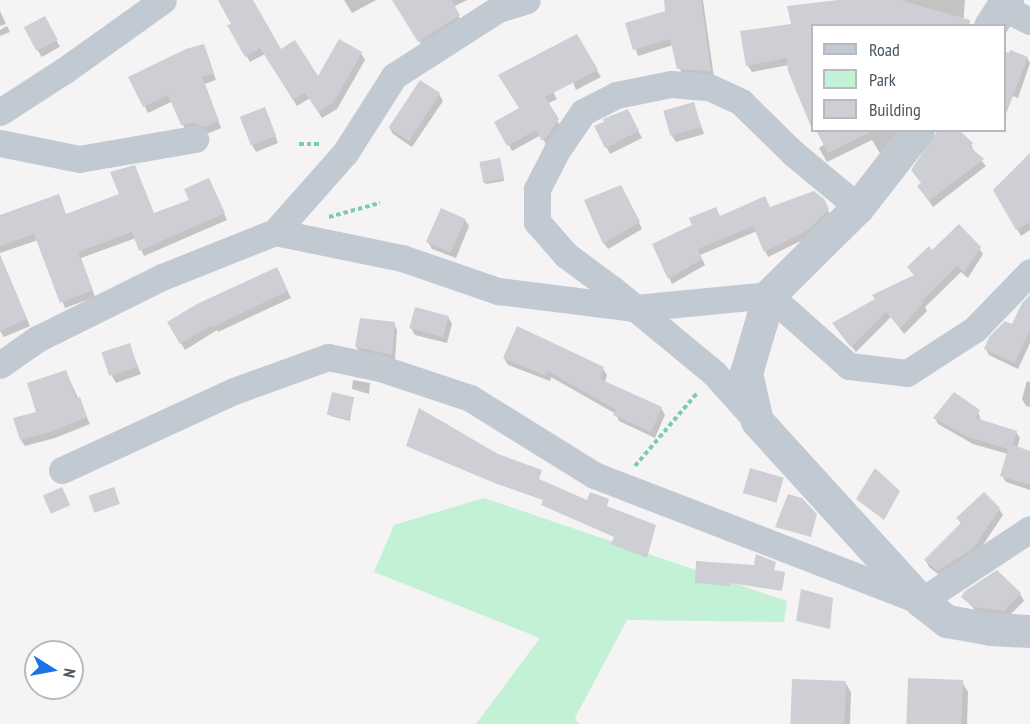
<!DOCTYPE html>
<html>
<head>
<meta charset="utf-8">
<style>
	body { margin:0 }
	#map { position:relative; width:1030px; height:724px; overflow:hidden; background:#f5f3f3; font-family:"PT Sans Narrow",sans-serif }
	div>[style] { position:absolute }
	[style*='--x'] { left:calc(var(--x)*1px); top:calc(var(--y)*1px); width:calc(var(--w)*1px); rotate:calc(var(--a)*1deg) }
	.green>* { inset:0; background:#c3f1d5 }
	.shadow>* { inset:0; background:#0003; transform-origin:0 0 }
	.building>* { inset:0; background:#cdcfd5; transform-origin:0 0 }
	.path>* { height:4px; margin-top:-2px; transform-origin:0; background:repeating-linear-gradient(90deg,#7ad0a6 0 4.5px,transparent 0 7.5px) }
	.minor>* { height:27px; margin:-13.5px; padding:0 13.5px; transform-origin:13.5px; border-radius:13.5px; background:#c1cad2 }
	.tertiary>* { height:33px; margin:-16.5px; padding:0 16.5px; transform-origin:16.5px; border-radius:16.5px; background:#c1cad2 }
	span { translate:-50% -50%; white-space:nowrap; text-align:center; line-height:1.15; -webkit-text-stroke:6px #fff; paint-order:stroke }
	.legend { position:absolute; left:811px; top:24px; width:195px; height:108px; box-sizing:border-box; background:#fff; border:2px solid #b7bbc0; margin:0; padding:8px 10px; list-style:none; font-size:18px; color:#4a5661 }
	.legend li { display:flex; align-items:center; gap:12px; height:30px }
	.legend b { width:30px; border:2px solid #b7bbc0 }
	.north { position:absolute; left:24px; top:640px; width:60px; height:60px; box-sizing:border-box; background:#fff; border:2px solid #b7bbc0; border-radius:50%; rotate:101deg; font-size:16px; font-weight:700; line-height:24px; text-align:center; color:#4a5661 }
	.north::after { content:''; display:block; margin:auto; width:21px; height:27px; background:#1a73e8; clip-path:polygon(50% 0,100% 100%,50% 72%,0 100%) }
</style>
</head>
<body>
<div id="map">
	<div class="green">
		<i style="clip-path:polygon(484px 498px,787px 601px,784px 622px,627px 620px,575px 718px,579px 724px,476px 724px,540px 638px,374px 572px,394px 525px)"></i>
	</div>
	<div class="shadow">
		<i style="clip-path:polygon(220px 0,252px 0,280px 51px,318px 79px,361px 53px,365px 60px,337px 109px,322px 118px,310px 98px,297px 106px,265px 54px,250px 62px,229px 26px,233px 24px)"></i>
		<i style="clip-path:polygon(344px 0,376px 0,352px 13px)"></i>
		<i style="clip-path:polygon(393px 0,467px 0,453px 7px,462px 22px,423px 47px)"></i>
		<i style="clip-path:polygon(666px 0,703px 0,714px 77px,682px 75px,673px 45px,638px 56px,627px 24px,667px 12px)"></i>
		<i style="clip-path:polygon(853px 0,965px 0,963px 26px,812px 26px,812px 124px,789px 65px,752px 72px,748px 66px,742px 32px,792px 26px)"></i>
		<i style="clip-path:polygon(0 11px,6px 24px,0 26px)"></i>
		<i style="left:44px;top:18px;width:33px;height:21px;rotate:61deg"></i>
		<i style="clip-path:polygon(7px 26px,10px 32px,0 36px,0 30px)"></i>
		<i style="clip-path:polygon(576px 36px,601px 77px,576px 90px,558px 45px)"></i>
		<i style="clip-path:polygon(204px 46px,216px 80px,205px 84px,221px 128px,209px 133px,197px 130px,186px 132px,173px 101px,148px 113px,130px 77px)"></i>
		<i style="clip-path:polygon(1004px 54px,1027px 58px,1030px 63px,1018px 98px,1004px 93px)"></i>
		<i style="clip-path:polygon(534px 58px,557px 99px,547px 104px,561px 127px,547px 146px,541px 135px,512px 151px,496px 123px,521px 109px)"></i>
		<i style="clip-path:polygon(420px 82px,439px 94px,443px 101px,412px 147px,393px 134px,389px 127px)"></i>
		<i style="clip-path:polygon(693px 103px,704px 134px,676px 142px,672px 136px)"></i>
		<i style="clip-path:polygon(268px 115px,278px 143px,256px 152px,252px 145px)"></i>
		<i style="clip-path:polygon(631px 117px,642px 138px,610px 154px,596px 127px)"></i>
		<i style="clip-path:polygon(818px 130px,904px 130px,881px 155px,872px 140px,827px 162px,819px 148px,825px 144px)"></i>
		<i style="clip-path:polygon(938px 130px,956px 130px,971px 144px,974px 152px,986px 166px,933px 207px,919px 187px,923px 184px)"></i>
		<i style="clip-path:polygon(1030px 155px,1030px 230px,1021px 236px,995px 190px)"></i>
		<i style="clip-path:polygon(500px 159px,504px 181px,486px 184px,484px 182px)"></i>
		<i style="clip-path:polygon(212px 186px,227px 220px,144px 256px,136px 238px,81px 258px,95px 297px,65px 308px,38px 240px,0 253px,0 216px,154px 215px,191px 201px)"></i>
		<i style="clip-path:polygon(625px 194px,642px 229px,608px 249px,604px 243px)"></i>
		<i style="clip-path:polygon(823px 200px,831px 216px,811px 236px,768px 257px,757px 231px,700px 255px,705px 265px,672px 284px,654px 244px,720px 218px)"></i>
		<i style="clip-path:polygon(465px 220px,469px 226px,456px 258px,432px 249px,428px 242px)"></i>
		<i style="clip-path:polygon(979px 248px,983px 254px,968px 278px,961px 272px,925px 307px,927px 311px,904px 334px,891px 317px,856px 352px,838px 330px,915px 276px,909px 268px)"></i>
		<i style="clip-path:polygon(0 255px,30px 326px,4px 337px,0 331px)"></i>
		<i style="clip-path:polygon(280px 275px,291px 298px,218px 332px,217px 330px,185px 350px,169px 323px)"></i>
		<i style="clip-path:polygon(1030px 298px,1030px 343px,1018px 369px,989px 355px,985px 348px,1013px 326px)"></i>
		<i style="clip-path:polygon(448px 317px,452px 324px,447px 343px,415px 335px,411px 328px)"></i>
		<i style="clip-path:polygon(394px 324px,397px 330px,395px 361px,360px 353px,356px 346px)"></i>
		<i style="clip-path:polygon(129px 345px,141px 374px,116px 383px,112px 376px)"></i>
		<i style="clip-path:polygon(504px 358px,603px 369px,607px 375px,605px 382px,661px 408px,665px 415px,655px 438px,619px 421px,616px 414px,551px 377px,550px 381px,508px 365px)"></i>
		<i style="clip-path:polygon(66px 372px,90px 424px,55px 438px,25px 446px,21px 440px)"></i>
		<i style="clip-path:polygon(353px 380px,370px 383px,369px 394px,352px 389px)"></i>
		<i style="clip-path:polygon(1027px 381px,1030px 382px,1030px 407px,1026px 406px,1022px 399px)"></i>
		<i style="clip-path:polygon(353px 398px,350px 421px,331px 416px,329px 413px)"></i>
		<i style="clip-path:polygon(978px 411px,981px 421px,1016px 432px,1020px 438px,1017px 448px,1030px 452px,1030px 490px,1006px 482px,1002px 476px,1008px 454px,973px 444px,938px 424px,935px 418px)"></i>
		<i style="clip-path:polygon(999px 509px,1003px 515px,977px 554px,942px 577px,929px 567px,926px 561px,962px 525px,958px 519px)"></i>
		<i style="clip-path:polygon(1020px 594px,1024px 601px,1008px 617px,978px 613px,963px 597px)"></i>
		<i style="clip-path:polygon(845px 682px,851px 692px,850px 724px,792px 724px)"></i>
		<i style="clip-path:polygon(962px 682px,968px 692px,967px 724px,907px 724px)"></i>
	</div>
	<div class="building">
		<i style="clip-path:polygon(218px 0,253px 0,281px 49px,295px 40px,318px 76px,339px 39px,362px 52px,334px 102px,318px 112px,305px 93px,293px 100px,260px 48px,245px 57px,227px 25px,231px 24px)"></i>
		<i style="clip-path:polygon(392px 0,451px 0,460px 15px,418px 42px)"></i>
		<i style="clip-path:polygon(664px 0,701px 0,711px 71px,677px 69px,670px 39px,633px 50px,625px 23px,665px 11px)"></i>
		<i style="clip-path:polygon(839px 0,900px 0,970px 20px,970px 26px,813px 26px,812px 129px,788px 71px,787px 58px,746px 66px,740px 31px,791px 24px,787px 6px)"></i>
		<i style="left:45px;top:16px;width:27px;height:24px;rotate:62deg"></i>
		<i style="clip-path:polygon(577px 34px,598px 70px,545px 97px,559px 119px,546px 138px,542px 141px,536px 130px,507px 146px,494px 122px,519px 108px,498px 75px)"></i>
		<i style="clip-path:polygon(204px 44px,214px 73px,202px 77px,219px 121px,204px 127px,193px 123px,181px 125px,168px 95px,143px 107px,128px 77px,186px 49px)"></i>
		<i style="clip-path:polygon(1010px 50px,1028px 57px,1006px 114px,1005px 52px,1009px 53px)"></i>
		<i style="left:420px;top:80px;width:24px;height:57px;rotate:33deg"></i>
		<i style="left:694px;top:102px;width:26px;height:32px;rotate:74deg"></i>
		<i style="left:265px;top:107px;width:31px;height:27px;rotate:69deg"></i>
		<i style="clip-path:polygon(628px 109px,639px 131px,605px 148px,594px 126px,604px 122px,603px 119px)"></i>
		<i style="clip-path:polygon(816px 130px,874px 130px,828px 153px)"></i>
		<i style="clip-path:polygon(938px 130px,959px 130px,973px 143px,970px 147px,984px 159px,929px 201px,917px 186px,921px 183px,911px 170px)"></i>
		<i style="clip-path:polygon(1030px 153px,1030px 222px,1016px 230px,993px 190px)"></i>
		<i style="left:500px;top:158px;width:21px;height:21px;rotate:79deg"></i>
		<i style="clip-path:polygon(135px 165px,154px 213px,189px 200px,184px 189px,209px 178px,225px 213px,139px 251px,132px 232px,78px 252px,93px 290px,60px 303px,34px 234px,0 246px,0 215px,59px 194px,66px 214px,119px 194px,110px 172px)"></i>
		<i style="clip-path:polygon(621px 185px,640px 222px,603px 244px,584px 200px)"></i>
		<i style="clip-path:polygon(814px 191px,824px 199px,829px 209px,808px 230px,764px 252px,753px 226px,698px 249px,702px 259px,668px 279px,652px 244px,692px 225px,689px 218px,716px 207px,720px 216px,765px 196px,770px 207px)"></i>
		<i style="left:441px;top:208px;width:27px;height:37px;rotate:24deg"></i>
		<i style="clip-path:polygon(959px 224px,981px 247px,964px 272px,957px 266px,922px 301px,924px 303px,900px 328px,886px 312px,851px 347px,849px 345px,832px 323px,875px 299px,872px 295px,914px 275px,907px 267px,929px 246px,932px 250px)"></i>
		<i style="clip-path:polygon(0 256px,27px 319px,0 331px)"></i>
		<i style="clip-path:polygon(277px 267px,288px 291px,213px 327px,212px 325px,180px 344px,167px 322px,197px 304px)"></i>
		<i style="clip-path:polygon(1030px 295px,1030px 330px,1015px 363px,984px 349px,989px 337px,1005px 321px,1012px 324px,1022px 303px)"></i>
		<i style="left:415px;top:307px;width:35px;height:22px;rotate:15deg"></i>
		<i style="clip-path:polygon(360px 318px,395px 322px,392px 355px,355px 347px)"></i>
		<i style="clip-path:polygon(517px 326px,604px 367px,600px 379px,662px 407px,651px 432px,613px 415px,616px 410px,548px 371px,546px 376px,503px 358px)"></i>
		<i style="left:130px;top:343px;width:25px;height:30px;rotate:72deg"></i>
		<i style="clip-path:polygon(66px 370px,76px 398px,80px 397px,87px 417px,51px 432px,20px 440px,13px 418px,36px 412px,27px 383px)"></i>
		<i style="left:332px;top:392px;width:23px;height:23px;rotate:13deg"></i>
		<i style="clip-path:polygon(954px 392px,980px 410px,976px 418px,1017px 431px,1013px 445px,1030px 451px,1030px 485px,1000px 476px,1008px 449px,968px 437px,933px 418px)"></i>
		<i style="clip-path:polygon(419px 408px,498px 454px,542px 470px,539px 479px,587px 500px,590px 492px,609px 499px,607px 506px,656px 525px,647px 558px,611px 544px,614px 537px,541px 505px,543px 500px,497px 484px,406px 446px)"></i>
		<i style="left:750px;top:468px;width:35px;height:26px;rotate:16deg"></i>
		<i style="clip-path:polygon(875px 468px,900px 491px,884px 520px,856px 499px)"></i>
		<i style="left:62px;top:487px;width:20px;height:21px;rotate:66deg"></i>
		<i style="left:114px;top:487px;width:18px;height:27px;rotate:71deg"></i>
		<i style="clip-path:polygon(984px 492px,1000px 508px,974px 547px,938px 571px,924px 560px,962px 522px,956px 518px)"></i>
		<i style="clip-path:polygon(788px 494px,802px 498px,817px 514px,811px 537px,775px 527px)"></i>
		<i style="clip-path:polygon(756px 554px,776px 562px,774px 570px,785px 572px,782px 591px,731px 583px,730px 586px,695px 583px,696px 561px,754px 565px)"></i>
		<i style="clip-path:polygon(997px 570px,1021px 593px,1004px 611px,973px 607px,961px 597px,965px 591px)"></i>
		<i style="clip-path:polygon(801px 589px,833px 598px,830px 629px,796px 621px)"></i>
		<i style="left:908px;top:678px;width:55px;height:46px;rotate:2deg"></i>
		<i style="left:792px;top:679px;width:54px;height:45px;rotate:2deg"></i>
	</div>
	<div class="path">
		<i style="--x:299;--y:144;--w:22;--a:0"></i>
		<i style="--x:329;--y:217;--w:53;--a:-15.4"></i>
		<i style="--x:635;--y:466;--w:97;--a:-49.6"></i>
	</div>
	<div class="minor">
		<i style="--x:1002;--y:7;--w:31;--a:27"></i>
		<i style="--x:0;--y:112;--w:77;--a:-32.9"></i>
		<i style="--x:65;--y:70;--w:120;--a:-35.5"></i>
		<i style="--x:0;--y:143;--w:81;--a:11.4"></i>
		<i style="--x:79;--y:159;--w:118;--a:-9.8"></i>
		<i style="--x:275;--y:232;--w:130;--a:11.6"></i>
		<i style="--x:402;--y:258;--w:102;--a:19"></i>
		<i style="--x:498;--y:291;--w:138;--a:7.1"></i>
		<i style="--x:635;--y:308;--w:135;--a:-5.5"></i>
		<i style="--x:769;--y:295;--w:107;--a:41.6"></i>
		<i style="--x:849;--y:366;--w:58;--a:6.9"></i>
		<i style="--x:907;--y:373;--w:81;--a:-32.9"></i>
		<i style="--x:975;--y:329;--w:79;--a:-46"></i>
		<i style="--x:0;--y:365;--w:45;--a:-35.1"></i>
		<i style="--x:37;--y:339;--w:140;--a:-26.4"></i>
		<i style="--x:162;--y:277;--w:122;--a:-21.7"></i>
		<i style="--x:275;--y:232;--w:106;--a:-48.5"></i>
		<i style="--x:345;--y:153;--w:91;--a:-57.5"></i>
		<i style="--x:394;--y:76;--w:124;--a:-32.8"></i>
		<i style="--x:498;--y:9;--w:30;--a:-17"></i>
		<i style="--x:757;--y:421;--w:64;--a:-131.9"></i>
		<i style="--x:714;--y:373;--w:132;--a:-140.5"></i>
		<i style="--x:612;--y:289;--w:57;--a:-143.5"></i>
		<i style="--x:566;--y:255;--w:44;--a:-131.3"></i>
		<i style="--x:537;--y:222;--w:33;--a:-90"></i>
		<i style="--x:537;--y:189;--w:44;--a:-62.9"></i>
		<i style="--x:557;--y:150;--w:46;--a:-55.6"></i>
		<i style="--x:583;--y:112;--w:37;--a:-27"></i>
		<i style="--x:616;--y:95;--w:56;--a:-11.3"></i>
		<i style="--x:671;--y:84;--w:38;--a:5"></i>
		<i style="--x:709;--y:87;--w:35;--a:25"></i>
		<i style="--x:741;--y:102;--w:73;--a:44.4"></i>
		<i style="--x:793;--y:153;--w:85;--a:39.7"></i>
		<i style="--x:62;--y:470;--w:189;--a:-24.7"></i>
		<i style="--x:234;--y:391;--w:100;--a:-19.9"></i>
		<i style="--x:328;--y:357;--w:53;--a:11.9"></i>
		<i style="--x:380;--y:368;--w:95;--a:18.4"></i>
		<i style="--x:470;--y:398;--w:146;--a:31.8"></i>
		<i style="--x:594;--y:475;--w:350;--a:21.1"></i>
		<i style="--x:921;--y:601;--w:131;--a:-33.4"></i>
	</div>
	<div class="tertiary">
		<i style="--x:990;--y:26;--w:31;--a:-57"></i>
		<i style="--x:918;--y:130;--w:98;--a:127.9"></i>
		<i style="--x:858;--y:207;--w:125;--a:135.3"></i>
		<i style="--x:769;--y:295;--w:81;--a:106.4"></i>
		<i style="--x:746;--y:373;--w:49;--a:77.1"></i>
		<i style="--x:757;--y:421;--w:244;--a:47.7"></i>
		<i style="--x:921;--y:601;--w:33;--a:38"></i>
		<i style="--x:947;--y:621;--w:45;--a:10.3"></i>
		<i style="--x:991;--y:629;--w:39;--a:3"></i>
	</div>
	<ul class="legend">
	<li><b style="height:8px;background:#c1cad2"></b>Road</li>
	<li><b style="height:16px;background:#c3f1d5"></b>Park</li>
	<li><b style="height:16px;background:#cdcfd5"></b>Building</li>
	</ul>
	<div class="north">N</div>
</div>
</body>
</html>
